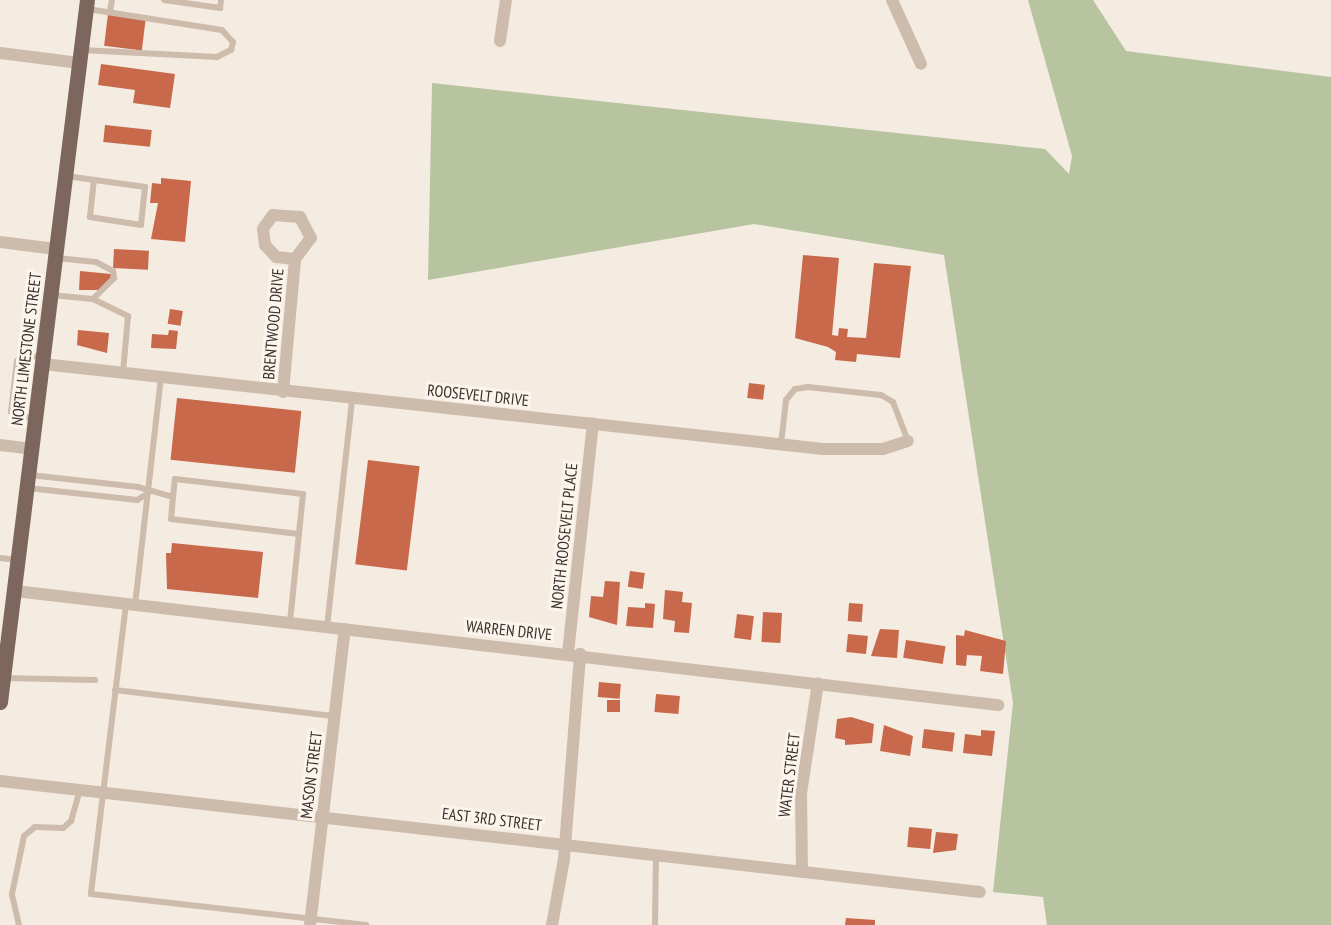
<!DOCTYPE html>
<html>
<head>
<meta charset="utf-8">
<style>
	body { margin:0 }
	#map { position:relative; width:1331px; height:925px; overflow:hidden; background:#f4ebe1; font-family:"PT Sans Narrow",sans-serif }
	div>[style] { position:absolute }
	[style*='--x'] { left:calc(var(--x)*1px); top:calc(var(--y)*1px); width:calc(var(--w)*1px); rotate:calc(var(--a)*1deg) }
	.green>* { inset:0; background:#b8c4a0 }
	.building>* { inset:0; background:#c8694b; transform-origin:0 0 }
	.service>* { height:6px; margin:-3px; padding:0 3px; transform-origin:3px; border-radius:3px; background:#cdbbac }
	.minor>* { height:12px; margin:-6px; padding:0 6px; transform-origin:6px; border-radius:6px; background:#cdbbac }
	.primary>* { height:15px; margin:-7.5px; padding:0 7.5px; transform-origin:7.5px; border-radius:7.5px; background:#7d675c }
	span { translate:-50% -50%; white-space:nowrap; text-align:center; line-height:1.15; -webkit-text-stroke:6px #fbf5ee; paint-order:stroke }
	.street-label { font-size:16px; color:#3b302b }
</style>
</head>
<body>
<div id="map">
	<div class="green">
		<i style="clip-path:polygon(1028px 0,1093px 0,1126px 51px,1331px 77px,1331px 925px,1047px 925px,1043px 897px,993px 892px,1013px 703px,944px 255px,754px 224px,428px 280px,432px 83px,1045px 149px,1069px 174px,1072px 156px)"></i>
	</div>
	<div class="building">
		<i style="left:108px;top:14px;width:38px;height:32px;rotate:7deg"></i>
		<i style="clip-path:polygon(101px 64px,175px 74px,170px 108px,133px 103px,135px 90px,98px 85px)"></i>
		<i style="left:105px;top:125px;width:47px;height:17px;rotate:6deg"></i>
		<i style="clip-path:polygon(161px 178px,191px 181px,185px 242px,151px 239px,158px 203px,150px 203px,152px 183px,161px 184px)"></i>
		<i style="left:114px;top:249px;width:35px;height:19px;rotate:3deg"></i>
		<i style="clip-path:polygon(803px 255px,839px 258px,832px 335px,838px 336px,839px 328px,848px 329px,847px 337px,866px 338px,874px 263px,911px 266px,900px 358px,857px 354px,856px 362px,835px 360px,836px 352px,828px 347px,795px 338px)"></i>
		<i style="clip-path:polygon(80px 271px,111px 274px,110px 284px,105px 290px,79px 290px)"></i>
		<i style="left:170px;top:309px;width:13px;height:15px;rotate:9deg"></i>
		<i style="clip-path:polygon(78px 330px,109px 333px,107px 353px,77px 345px)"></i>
		<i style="clip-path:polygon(169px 330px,178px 331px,176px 349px,151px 348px,152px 334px,168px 335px)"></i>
		<i style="left:749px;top:383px;width:16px;height:15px;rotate:7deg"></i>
		<i style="left:177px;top:398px;width:125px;height:62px;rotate:6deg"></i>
		<i style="left:368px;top:460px;width:52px;height:105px;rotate:7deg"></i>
		<i style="clip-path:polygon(172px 543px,263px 552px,258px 598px,167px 589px,166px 553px,171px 553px)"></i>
		<i style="left:630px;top:571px;width:15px;height:16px;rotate:8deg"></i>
		<i style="clip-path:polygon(605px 581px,620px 582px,617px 625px,589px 617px,591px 596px,603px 597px)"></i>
		<i style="clip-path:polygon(665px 590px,683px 592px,682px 602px,692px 603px,689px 633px,674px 632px,675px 621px,663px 619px)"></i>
		<i style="clip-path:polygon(645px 603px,655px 604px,653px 628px,626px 626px,628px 607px,645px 608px)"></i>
		<i style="left:849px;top:603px;width:14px;height:18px;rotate:4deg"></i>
		<i style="left:763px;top:612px;width:19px;height:30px;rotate:3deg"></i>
		<i style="left:737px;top:614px;width:17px;height:24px;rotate:7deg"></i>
		<i style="clip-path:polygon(880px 629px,899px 630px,897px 658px,871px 656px)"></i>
		<i style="clip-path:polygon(965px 630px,1006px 641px,1003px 674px,980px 671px,982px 656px,967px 655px,966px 666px,956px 665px,956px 635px,964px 636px)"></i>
		<i style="left:848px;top:634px;width:20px;height:18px;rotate:6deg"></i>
		<i style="left:906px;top:640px;width:40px;height:18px;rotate:9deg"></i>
		<i style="left:599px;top:682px;width:22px;height:15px;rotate:5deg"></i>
		<i style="left:656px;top:694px;width:24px;height:18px;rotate:5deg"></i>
		<i style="left:607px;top:700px;width:13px;height:12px"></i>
		<i style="clip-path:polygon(851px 717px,874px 724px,872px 743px,845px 745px,845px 740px,835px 738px,837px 719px)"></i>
		<i style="clip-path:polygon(884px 725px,913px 736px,910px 756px,880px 751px)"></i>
		<i style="left:924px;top:729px;width:31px;height:19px;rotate:7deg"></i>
		<i style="clip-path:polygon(981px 730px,995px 731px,992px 756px,963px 753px,965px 734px,981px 736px)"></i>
		<i style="left:909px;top:827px;width:23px;height:20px;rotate:5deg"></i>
		<i style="clip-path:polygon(936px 832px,958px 834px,956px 850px,933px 853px)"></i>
		<i style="clip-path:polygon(846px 918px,875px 920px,875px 925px,845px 925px)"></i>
	</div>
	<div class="service">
		<i style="--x:164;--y:0;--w:57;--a:8.1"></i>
		<i style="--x:220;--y:8;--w:8;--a:-83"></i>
		<i style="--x:110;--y:12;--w:12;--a:-81"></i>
		<i style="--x:82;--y:50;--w:135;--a:3"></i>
		<i style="--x:217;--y:57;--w:16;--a:-27"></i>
		<i style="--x:231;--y:50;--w:8;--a:-76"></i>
		<i style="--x:233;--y:42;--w:16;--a:-133"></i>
		<i style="--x:222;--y:30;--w:136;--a:-171.1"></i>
		<i style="--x:66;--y:176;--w:80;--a:7.9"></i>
		<i style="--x:145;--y:187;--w:38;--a:96"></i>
		<i style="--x:141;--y:225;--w:52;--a:-171.1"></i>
		<i style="--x:90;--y:217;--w:37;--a:-84"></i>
		<i style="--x:51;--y:295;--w:42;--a:5.4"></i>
		<i style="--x:93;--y:299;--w:30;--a:-45"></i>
		<i style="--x:114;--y:278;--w:7;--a:-98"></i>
		<i style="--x:113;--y:271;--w:19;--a:-152"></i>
		<i style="--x:96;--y:262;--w:40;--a:-174.3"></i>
		<i style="--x:93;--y:299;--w:39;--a:26"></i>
		<i style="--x:128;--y:316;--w:56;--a:95.1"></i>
		<i style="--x:35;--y:420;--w:25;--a:-162"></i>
		<i style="--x:11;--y:412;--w:51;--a:-83.3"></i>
		<i style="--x:17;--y:361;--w:9;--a:-41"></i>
		<i style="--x:24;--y:355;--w:17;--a:7"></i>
		<i style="--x:781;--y:444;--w:44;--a:-83.5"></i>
		<i style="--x:786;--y:400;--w:14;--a:-51"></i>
		<i style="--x:795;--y:389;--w:13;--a:-9"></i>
		<i style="--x:808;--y:387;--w:73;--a:6.3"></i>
		<i style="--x:881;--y:395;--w:14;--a:30"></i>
		<i style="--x:893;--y:402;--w:42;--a:69"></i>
		<i style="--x:30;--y:475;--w:109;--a:6.3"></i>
		<i style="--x:138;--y:487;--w:36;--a:16"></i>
		<i style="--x:173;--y:497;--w:18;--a:-84"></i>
		<i style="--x:175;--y:479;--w:129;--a:6.7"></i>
		<i style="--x:303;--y:494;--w:130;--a:95.8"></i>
		<i style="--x:28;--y:488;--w:110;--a:6.3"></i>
		<i style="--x:137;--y:500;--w:12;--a:-31"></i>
		<i style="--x:173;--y:497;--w:22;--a:95"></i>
		<i style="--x:171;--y:519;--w:129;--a:6.7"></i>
		<i style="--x:0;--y:558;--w:16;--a:7"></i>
		<i style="--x:126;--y:604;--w:292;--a:96.9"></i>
		<i style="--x:91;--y:894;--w:277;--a:6.4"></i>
		<i style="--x:135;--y:605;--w:229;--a:-83.5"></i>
		<i style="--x:327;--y:627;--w:229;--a:-83.7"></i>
		<i style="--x:4;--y:678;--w:91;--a:1.3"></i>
		<i style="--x:115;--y:690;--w:221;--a:6.8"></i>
		<i style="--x:19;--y:925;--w:32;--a:-103"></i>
		<i style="--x:12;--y:894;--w:59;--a:-78.3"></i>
		<i style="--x:24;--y:836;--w:14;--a:-39"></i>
		<i style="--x:35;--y:827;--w:28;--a:2"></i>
		<i style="--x:63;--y:828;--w:11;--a:-41"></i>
		<i style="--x:71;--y:821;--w:32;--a:-74"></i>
		<i style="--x:655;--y:925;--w:69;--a:-89.2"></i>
	</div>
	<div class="minor">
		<i style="--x:892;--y:0;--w:70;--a:65.6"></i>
		<i style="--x:500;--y:41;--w:41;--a:-81.7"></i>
		<i style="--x:0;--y:53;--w:80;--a:7.2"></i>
		<i style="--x:0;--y:242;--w:56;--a:7.1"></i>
		<i style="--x:43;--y:364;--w:785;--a:6.22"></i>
		<i style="--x:823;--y:449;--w:60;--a:0"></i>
		<i style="--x:883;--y:449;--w:26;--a:-18"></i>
		<i style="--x:283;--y:392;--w:134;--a:-84.8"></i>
		<i style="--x:295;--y:259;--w:26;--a:-53"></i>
		<i style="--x:311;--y:238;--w:24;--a:-118"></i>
		<i style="--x:300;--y:217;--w:27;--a:-176"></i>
		<i style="--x:273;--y:215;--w:17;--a:126"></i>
		<i style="--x:263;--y:229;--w:16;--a:83"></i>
		<i style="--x:265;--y:245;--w:16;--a:47"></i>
		<i style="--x:276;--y:257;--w:19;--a:6"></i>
		<i style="--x:0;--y:445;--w:32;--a:7"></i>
		<i style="--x:15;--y:591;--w:990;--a:6.62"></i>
		<i style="--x:568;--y:653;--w:231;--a:-83.8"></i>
		<i style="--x:0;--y:781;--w:986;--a:6.46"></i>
		<i style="--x:802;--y:872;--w:79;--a:-90.7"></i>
		<i style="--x:801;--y:793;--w:111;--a:-81.2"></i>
		<i style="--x:310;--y:925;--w:298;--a:-83.3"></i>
		<i style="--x:552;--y:925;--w:67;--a:-79.7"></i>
		<i style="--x:564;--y:859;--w:206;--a:-85.5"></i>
	</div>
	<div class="primary">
		<i style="--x:0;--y:702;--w:707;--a:-82.94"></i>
	</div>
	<div class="street-label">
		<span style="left:273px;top:324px;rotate:-85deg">BRENTWOOD DRIVE</span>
		<span style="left:26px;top:349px;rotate:-83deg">NORTH LIMESTONE STREET</span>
		<span style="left:478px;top:395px;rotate:6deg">ROOSEVELT DRIVE</span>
		<span style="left:564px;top:536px;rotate:-84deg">NORTH ROOSEVELT PLACE</span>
		<span style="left:509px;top:630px;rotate:6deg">WARREN DRIVE</span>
		<span style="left:311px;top:775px;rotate:-83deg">MASON STREET</span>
		<span style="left:789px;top:775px;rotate:-83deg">WATER STREET</span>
		<span style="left:492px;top:819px;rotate:7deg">EAST 3RD STREET</span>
	</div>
</div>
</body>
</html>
